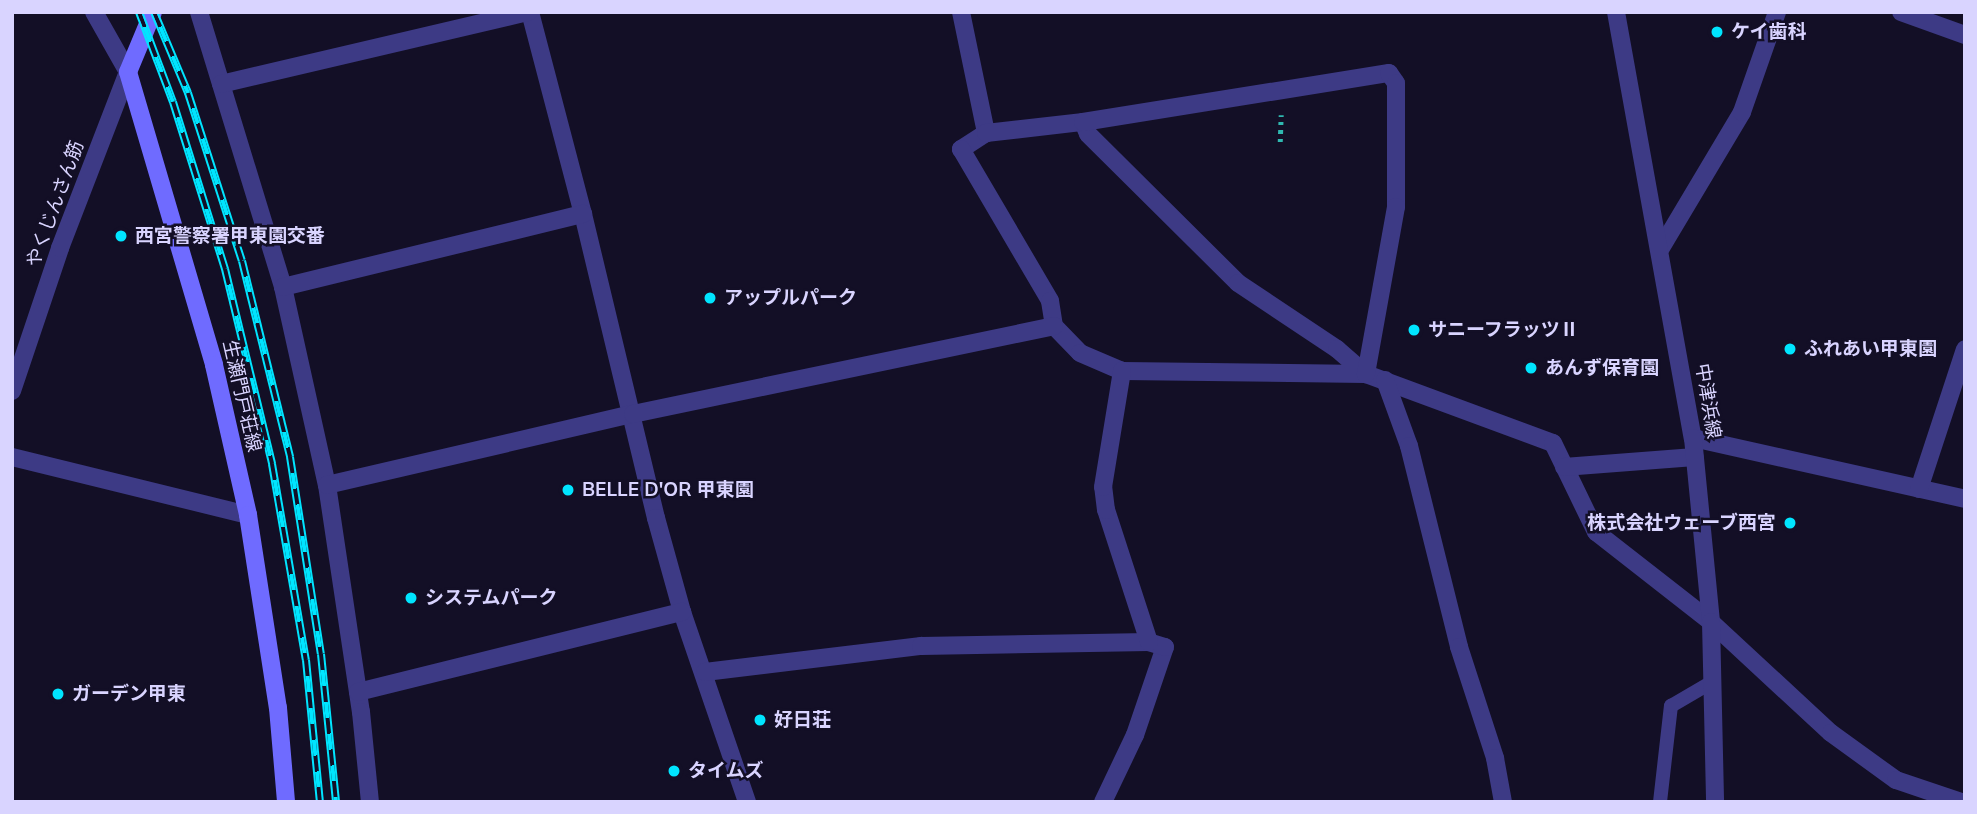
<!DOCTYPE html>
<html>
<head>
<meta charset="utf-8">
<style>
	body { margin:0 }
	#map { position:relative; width:1977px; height:814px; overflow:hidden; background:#130f26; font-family:Mulish,"Noto Sans JP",sans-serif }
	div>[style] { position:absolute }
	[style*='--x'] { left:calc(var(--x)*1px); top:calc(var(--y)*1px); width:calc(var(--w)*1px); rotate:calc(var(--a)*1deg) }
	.path>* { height:4.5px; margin-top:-2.25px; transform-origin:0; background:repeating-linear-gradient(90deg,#2fb8b0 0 3.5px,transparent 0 8.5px) }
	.service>* { height:14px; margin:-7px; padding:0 7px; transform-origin:7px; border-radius:7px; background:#3d3a85 }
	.minor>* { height:18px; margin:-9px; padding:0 9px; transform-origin:9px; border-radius:9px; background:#3d3a85 }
	.tertiary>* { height:18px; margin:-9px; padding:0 9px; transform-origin:9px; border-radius:9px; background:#3d3a85 }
	.secondary>* { height:18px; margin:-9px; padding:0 9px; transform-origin:9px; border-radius:9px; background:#6f6bff }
	.rail>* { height:8px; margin-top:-4px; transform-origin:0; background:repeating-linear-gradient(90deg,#130f26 0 16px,#00e5ff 0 32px); box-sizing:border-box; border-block:2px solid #00e5ff }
	.dots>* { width:19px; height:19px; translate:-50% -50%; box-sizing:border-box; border:4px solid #130f26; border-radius:50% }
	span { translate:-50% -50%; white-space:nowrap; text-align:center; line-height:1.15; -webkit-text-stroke:5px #130f26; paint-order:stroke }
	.poi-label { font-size:19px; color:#d9d4ff; font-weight:700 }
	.left { translate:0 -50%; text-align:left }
	.right { translate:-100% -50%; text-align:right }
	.street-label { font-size:19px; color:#d9d4ff }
	.frame { position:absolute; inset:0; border:14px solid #d9d4ff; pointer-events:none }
</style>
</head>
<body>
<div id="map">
	<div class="path">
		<i style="--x:1280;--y:142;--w:27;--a:-88"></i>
	</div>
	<div class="service">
		<i style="--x:1660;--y:802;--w:97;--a:-83.5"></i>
		<i style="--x:1671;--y:706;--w:48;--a:-30.3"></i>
	</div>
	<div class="minor">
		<i style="--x:199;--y:12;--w:288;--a:73"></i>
		<i style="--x:283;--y:287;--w:203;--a:77.5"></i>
		<i style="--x:327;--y:485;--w:230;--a:81.5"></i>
		<i style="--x:361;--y:712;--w:90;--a:84.3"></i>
		<i style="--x:530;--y:12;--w:209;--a:75.3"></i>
		<i style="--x:583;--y:214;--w:313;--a:76.5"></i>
		<i style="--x:656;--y:518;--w:98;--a:74.5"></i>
		<i style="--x:682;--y:612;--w:201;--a:71.1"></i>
		<i style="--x:961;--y:12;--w:124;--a:78.3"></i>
		<i style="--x:986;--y:133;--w:30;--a:147"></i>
		<i style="--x:961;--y:149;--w:176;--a:59.6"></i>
		<i style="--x:1050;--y:301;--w:25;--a:81"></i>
		<i style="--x:1054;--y:326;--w:37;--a:46"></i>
		<i style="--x:1080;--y:353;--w:46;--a:23.2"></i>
		<i style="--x:1122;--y:371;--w:244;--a:0.7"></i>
		<i style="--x:1366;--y:374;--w:199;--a:20.3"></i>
		<i style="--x:1553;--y:443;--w:99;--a:64.2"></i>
		<i style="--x:1596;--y:532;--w:146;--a:38"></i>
		<i style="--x:1711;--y:622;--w:163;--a:42.8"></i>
		<i style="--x:1831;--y:733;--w:80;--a:35.9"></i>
		<i style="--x:1896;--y:780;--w:69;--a:18.7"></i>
		<i style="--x:1901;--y:12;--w:68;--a:19.8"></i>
		<i style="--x:221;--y:84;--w:316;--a:-13.2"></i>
		<i style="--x:1083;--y:122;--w:13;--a:67"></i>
		<i style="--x:1088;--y:134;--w:211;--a:44.8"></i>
		<i style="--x:1238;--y:283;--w:119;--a:33.7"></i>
		<i style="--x:1337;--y:349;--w:38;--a:41"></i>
		<i style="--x:986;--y:133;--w:98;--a:-6.5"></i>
		<i style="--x:1083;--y:122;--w:310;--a:-9.1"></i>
		<i style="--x:1389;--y:73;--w:12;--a:55"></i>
		<i style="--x:1396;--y:83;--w:124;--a:90"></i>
		<i style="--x:1396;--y:207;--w:170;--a:100.2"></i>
		<i style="--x:1661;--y:248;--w:158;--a:-59.2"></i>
		<i style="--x:1742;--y:112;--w:106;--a:-70.7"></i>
		<i style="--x:283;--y:287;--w:309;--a:-13.7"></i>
		<i style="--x:1385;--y:380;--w:70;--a:70"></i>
		<i style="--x:1409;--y:446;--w:207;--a:76"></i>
		<i style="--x:1459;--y:647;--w:117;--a:72"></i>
		<i style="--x:1495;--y:758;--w:45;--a:79.7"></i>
		<i style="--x:12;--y:391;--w:151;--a:-71.4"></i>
		<i style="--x:60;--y:248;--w:189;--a:-68.9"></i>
		<i style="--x:128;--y:72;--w:69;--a:-119.5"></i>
		<i style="--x:1693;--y:438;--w:279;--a:12.6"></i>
		<i style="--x:12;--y:457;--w:243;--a:13.8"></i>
		<i style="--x:1564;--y:467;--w:131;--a:-4.4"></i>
		<i style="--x:327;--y:485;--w:314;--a:-13.1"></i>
		<i style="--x:633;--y:414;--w:430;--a:-11.8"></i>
		<i style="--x:1919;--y:489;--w:147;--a:-71.8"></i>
		<i style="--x:705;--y:672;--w:218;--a:-6.9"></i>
		<i style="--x:921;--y:646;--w:228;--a:-1"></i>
		<i style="--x:358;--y:692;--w:334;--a:-13.9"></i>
		<i style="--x:1103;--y:802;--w:74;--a:-64.5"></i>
		<i style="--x:1135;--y:735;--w:93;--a:-71.2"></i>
		<i style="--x:1165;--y:647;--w:17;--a:-163"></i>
		<i style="--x:1149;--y:642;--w:139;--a:-108"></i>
		<i style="--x:1106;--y:510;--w:23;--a:-97"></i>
		<i style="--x:1103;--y:487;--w:118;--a:-80.7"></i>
	</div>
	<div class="tertiary">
		<i style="--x:1616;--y:12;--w:433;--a:79.8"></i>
		<i style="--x:1693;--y:438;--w:185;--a:84.4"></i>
		<i style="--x:1711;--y:622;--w:180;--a:88.7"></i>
	</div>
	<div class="secondary">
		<i style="--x:153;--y:12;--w:65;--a:112.6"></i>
		<i style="--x:128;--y:72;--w:305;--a:73.6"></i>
		<i style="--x:214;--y:365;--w:154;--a:77.2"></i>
		<i style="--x:248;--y:515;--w:195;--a:81.2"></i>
		<i style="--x:278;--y:708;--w:94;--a:85.1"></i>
	</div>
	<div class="rail">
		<i style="--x:139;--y:12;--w:96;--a:69.3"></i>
		<i style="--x:173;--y:102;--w:175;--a:72.7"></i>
		<i style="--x:225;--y:269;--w:201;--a:76.4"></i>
		<i style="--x:272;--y:464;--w:199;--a:80.2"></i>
		<i style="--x:306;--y:660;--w:143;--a:84.4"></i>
		<i style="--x:154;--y:12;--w:88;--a:67.2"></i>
		<i style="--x:188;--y:93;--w:176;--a:72.2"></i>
		<i style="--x:242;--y:261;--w:202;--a:76.2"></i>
		<i style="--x:290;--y:457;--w:199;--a:81.1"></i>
		<i style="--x:321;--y:654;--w:149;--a:84.2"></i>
	</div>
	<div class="dots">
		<i style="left:1717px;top:32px;background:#00e5ff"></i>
		<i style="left:121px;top:236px;background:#00e5ff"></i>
		<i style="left:710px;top:298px;background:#00e5ff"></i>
		<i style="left:1414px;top:330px;background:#00e5ff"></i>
		<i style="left:1790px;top:349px;background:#00e5ff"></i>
		<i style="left:1531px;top:368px;background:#00e5ff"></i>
		<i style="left:568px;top:490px;background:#00e5ff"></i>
		<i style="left:1790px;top:523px;background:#00e5ff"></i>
		<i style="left:411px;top:598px;background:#00e5ff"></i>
		<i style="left:58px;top:694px;background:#00e5ff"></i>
		<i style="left:760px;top:720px;background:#00e5ff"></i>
		<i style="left:674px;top:771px;background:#00e5ff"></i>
	</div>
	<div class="poi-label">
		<span class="left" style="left:1731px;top:32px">ケイ歯科</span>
		<span class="left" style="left:135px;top:236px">西宮警察署甲東園交番</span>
		<span class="left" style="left:724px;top:298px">アップルパーク</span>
		<span class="left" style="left:1428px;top:330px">サニーフラッツⅡ</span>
		<span class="left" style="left:1804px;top:349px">ふれあい甲東園</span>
		<span class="left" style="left:1545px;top:368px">あんず保育園</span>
		<span class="left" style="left:582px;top:490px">BELLE D'OR 甲東園</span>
		<span class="right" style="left:1776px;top:523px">株式会社ウェーブ西宮</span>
		<span class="left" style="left:425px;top:598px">システムパーク</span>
		<span class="left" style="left:72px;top:694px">ガーデン甲東</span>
		<span class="left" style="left:774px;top:720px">好日荘</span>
		<span class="left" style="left:688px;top:771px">タイムズ</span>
	</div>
	<div class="street-label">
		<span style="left:55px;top:204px;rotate:-70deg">やくじんさん筋</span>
		<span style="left:242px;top:396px;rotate:77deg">生瀬門戸荘線</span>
		<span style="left:1708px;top:401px;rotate:81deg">中津浜線</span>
	</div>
	<div class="frame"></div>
</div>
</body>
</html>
